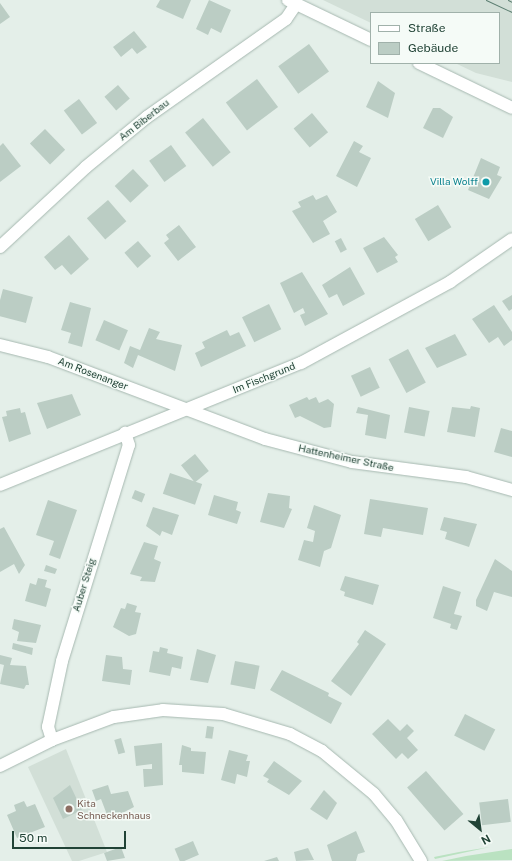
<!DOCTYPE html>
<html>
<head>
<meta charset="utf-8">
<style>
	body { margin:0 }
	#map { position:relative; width:512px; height:861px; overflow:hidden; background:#e4efe9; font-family:"Public Sans",sans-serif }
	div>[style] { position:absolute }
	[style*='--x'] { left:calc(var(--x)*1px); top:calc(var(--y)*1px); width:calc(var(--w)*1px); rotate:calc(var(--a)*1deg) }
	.built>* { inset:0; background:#d2dfd7 }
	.green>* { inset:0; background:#bae2c1 }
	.building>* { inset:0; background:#bbcdc4; transform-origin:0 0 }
	.roads { filter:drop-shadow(0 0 1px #a6b8b0) drop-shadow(0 0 1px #a6b8b0) }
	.minor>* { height:12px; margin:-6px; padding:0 6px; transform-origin:6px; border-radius:6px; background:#fff }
	.tram>* { height:1px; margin:-0.5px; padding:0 0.5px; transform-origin:0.5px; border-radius:0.5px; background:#5b7e71 }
	.dots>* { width:11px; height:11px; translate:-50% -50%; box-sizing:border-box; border:2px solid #f5fbf7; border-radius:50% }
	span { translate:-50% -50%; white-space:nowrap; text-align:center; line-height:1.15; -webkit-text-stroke:3px #f5fbf7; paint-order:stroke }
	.street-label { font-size:10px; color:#214336 }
	.culture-label { font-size:10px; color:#0d838f }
	.right { translate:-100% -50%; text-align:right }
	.education-label { font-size:10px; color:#785e54 }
	.left { translate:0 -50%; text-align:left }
	.legend { position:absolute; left:370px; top:12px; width:130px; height:52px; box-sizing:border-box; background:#f5fbf7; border:1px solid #a0b1aa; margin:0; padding:5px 7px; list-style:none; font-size:12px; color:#214336 }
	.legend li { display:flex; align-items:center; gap:8px; height:20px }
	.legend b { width:20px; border:1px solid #a0b1aa }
	.north { position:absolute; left:460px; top:809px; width:40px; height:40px; -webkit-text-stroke:3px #f5fbf7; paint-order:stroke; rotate:151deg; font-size:11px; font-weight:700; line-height:16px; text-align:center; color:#214336 }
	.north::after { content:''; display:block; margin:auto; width:14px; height:18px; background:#214336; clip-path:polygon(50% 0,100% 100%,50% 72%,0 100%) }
	.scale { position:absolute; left:12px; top:831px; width:114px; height:18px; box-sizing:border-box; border:2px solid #214336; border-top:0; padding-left:5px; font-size:12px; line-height:14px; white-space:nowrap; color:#214336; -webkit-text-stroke:3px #f5fbf7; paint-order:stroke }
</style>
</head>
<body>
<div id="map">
	<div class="built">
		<i style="clip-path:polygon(323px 0,512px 0,512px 82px,476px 73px,455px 63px,499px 63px,499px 13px,371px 13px,371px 23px)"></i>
		<i style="clip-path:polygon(66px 749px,107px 852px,79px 861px,72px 861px,28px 767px)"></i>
	</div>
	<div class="green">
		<i style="clip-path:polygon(490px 847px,435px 859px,434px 857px,459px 852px)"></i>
		<i style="clip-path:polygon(512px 849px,512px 860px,442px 861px,466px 856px)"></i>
	</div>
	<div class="building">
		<i style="clip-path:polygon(160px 0,191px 0,183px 19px,156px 7px)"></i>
		<i style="clip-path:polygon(209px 0,231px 10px,221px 33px,211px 28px,208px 35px,196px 29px)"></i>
		<i style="clip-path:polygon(0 3px,10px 17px,0 24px)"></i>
		<i style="clip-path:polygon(134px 31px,147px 47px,137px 54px,132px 48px,121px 57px,113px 47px)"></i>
		<i style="left:309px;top:44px;width:34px;height:38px;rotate:54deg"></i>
		<i style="left:257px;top:79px;width:35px;height:39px;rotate:53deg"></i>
		<i style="clip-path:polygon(378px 81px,395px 93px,388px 118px,366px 107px)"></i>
		<i style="left:118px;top:85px;width:18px;height:18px;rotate:49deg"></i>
		<i style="left:79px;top:99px;width:30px;height:19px;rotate:53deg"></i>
		<i style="clip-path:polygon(433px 108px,440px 108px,453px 117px,443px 138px,423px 128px)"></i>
		<i style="left:312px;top:113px;width:25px;height:24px;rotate:50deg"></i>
		<i style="left:203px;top:118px;width:44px;height:23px;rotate:51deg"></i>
		<i style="left:45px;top:129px;width:29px;height:21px;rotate:46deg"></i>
		<i style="clip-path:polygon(354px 141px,363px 146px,359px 152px,371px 158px,357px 187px,336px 176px)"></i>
		<i style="clip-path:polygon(3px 143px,21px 166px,0 182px,0 146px)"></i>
		<i style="left:171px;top:145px;width:26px;height:27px;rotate:54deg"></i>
		<i style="clip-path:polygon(481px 158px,500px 167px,497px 175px,502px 177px,489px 199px,468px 190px)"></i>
		<i style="left:133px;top:169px;width:23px;height:25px;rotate:47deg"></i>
		<i style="clip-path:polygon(313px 195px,316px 200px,327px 195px,337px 212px,323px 221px,330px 234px,313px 243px,292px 211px,301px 207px,298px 202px)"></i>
		<i style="left:108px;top:200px;width:28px;height:28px;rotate:49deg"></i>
		<i style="left:438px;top:205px;width:26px;height:27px;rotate:59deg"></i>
		<i style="clip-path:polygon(179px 225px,196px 247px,178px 261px,164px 243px,169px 239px,166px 235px)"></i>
		<i style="clip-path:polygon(69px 235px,89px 259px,71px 275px,62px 265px,55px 270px,44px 257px)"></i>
		<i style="clip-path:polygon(384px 237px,398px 255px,395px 257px,398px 262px,377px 273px,363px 248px)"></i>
		<i style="left:341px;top:238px;width:13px;height:7px;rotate:63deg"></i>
		<i style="left:138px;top:241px;width:20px;height:18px;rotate:49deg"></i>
		<i style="clip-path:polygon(350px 267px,365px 294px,343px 306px,337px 294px,329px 298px,322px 285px)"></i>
		<i style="clip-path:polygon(302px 272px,328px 314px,305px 326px,300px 315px,305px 313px,303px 308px,294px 313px,280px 283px)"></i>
		<i style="left:3px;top:289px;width:31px;height:27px;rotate:15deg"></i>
		<i style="clip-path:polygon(512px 295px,512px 309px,509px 311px,502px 301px)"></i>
		<i style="clip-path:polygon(70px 302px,91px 308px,82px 347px,68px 343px,71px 333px,61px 330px)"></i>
		<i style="left:269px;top:304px;width:28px;height:30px;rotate:64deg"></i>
		<i style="clip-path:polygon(494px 305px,512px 332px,512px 340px,504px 346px,498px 337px,489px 343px,472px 319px)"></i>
		<i style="left:104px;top:320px;width:26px;height:22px;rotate:23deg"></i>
		<i style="clip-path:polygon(149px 328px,160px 332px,156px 339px,182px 345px,175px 371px,138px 355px,133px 368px,124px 363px,130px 346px,140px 350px)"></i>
		<i style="clip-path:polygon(227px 330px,230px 336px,239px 332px,246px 346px,201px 367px,195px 353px,205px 348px,202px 342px)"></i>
		<i style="clip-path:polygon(455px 334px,467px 355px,437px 368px,425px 348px)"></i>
		<i style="left:408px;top:349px;width:38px;height:22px;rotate:62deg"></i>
		<i style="left:370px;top:367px;width:23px;height:21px;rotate:65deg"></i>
		<i style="clip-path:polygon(72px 394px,81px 415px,47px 429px,37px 403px)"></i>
		<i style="clip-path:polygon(307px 397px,309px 400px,316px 397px,319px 403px,328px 399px,334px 404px,331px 427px,324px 428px,300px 416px,295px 418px,289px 405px)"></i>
		<i style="clip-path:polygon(471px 406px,480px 408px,475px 437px,447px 432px,452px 407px,470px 409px)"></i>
		<i style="clip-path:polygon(358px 407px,390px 415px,386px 439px,365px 435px,368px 415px,356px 413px)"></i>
		<i style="left:409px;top:407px;width:21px;height:26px;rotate:11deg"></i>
		<i style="clip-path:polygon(20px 408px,21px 413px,25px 412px,31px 434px,9px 442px,2px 417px,7px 416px,6px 411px)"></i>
		<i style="clip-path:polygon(501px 428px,512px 431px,512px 457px,494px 452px)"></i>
		<i style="left:195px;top:454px;width:22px;height:18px;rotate:51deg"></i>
		<i style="left:170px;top:473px;width:34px;height:22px;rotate:19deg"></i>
		<i style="left:135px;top:490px;width:11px;height:9px;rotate:22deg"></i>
		<i style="clip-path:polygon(268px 493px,290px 496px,289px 508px,292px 509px,284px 528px,260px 522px)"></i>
		<i style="clip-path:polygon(214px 495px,238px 502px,236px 510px,241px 512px,237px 524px,208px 515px)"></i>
		<i style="clip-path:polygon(370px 499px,428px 508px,423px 535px,383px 528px,381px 537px,364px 534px)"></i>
		<i style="clip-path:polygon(48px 500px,77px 510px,60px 559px,49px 555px,54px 541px,36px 535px)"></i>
		<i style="clip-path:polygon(314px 505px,341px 515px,331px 548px,324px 551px,320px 567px,298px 560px,304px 540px,313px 542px,315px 531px,307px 528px)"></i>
		<i style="clip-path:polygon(153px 507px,179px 515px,172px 535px,162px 531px,160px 536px,146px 526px)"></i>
		<i style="clip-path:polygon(444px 517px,477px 524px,469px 547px,445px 539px,447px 532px,440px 530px)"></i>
		<i style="clip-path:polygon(4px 527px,25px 565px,19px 574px,14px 564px,0 572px,0 529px)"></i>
		<i style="clip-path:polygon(144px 542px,158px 546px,154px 559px,161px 562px,155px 582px,140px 581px,142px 577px,130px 574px)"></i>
		<i style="clip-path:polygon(495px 559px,512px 571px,512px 597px,494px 592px,487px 611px,476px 606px,476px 600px)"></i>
		<i style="clip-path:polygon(46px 565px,57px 569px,55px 574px,44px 571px)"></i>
		<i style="clip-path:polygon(345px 576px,379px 585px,373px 605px,344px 596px,345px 592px,340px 590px)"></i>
		<i style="clip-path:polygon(38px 578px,47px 580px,45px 587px,51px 589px,46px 607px,25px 601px,30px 583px,36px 585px)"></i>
		<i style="clip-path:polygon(443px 586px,461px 592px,454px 614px,462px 616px,457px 630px,450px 628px,451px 624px,433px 618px)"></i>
		<i style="clip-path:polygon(127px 603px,137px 606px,135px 612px,141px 613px,136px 634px,129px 636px,113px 627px,121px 608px,125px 609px)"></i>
		<i style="clip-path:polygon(14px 619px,41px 625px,36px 643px,17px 641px,19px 632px,12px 629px)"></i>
		<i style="clip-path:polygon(365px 630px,386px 644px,351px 696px,331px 681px,359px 644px,357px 642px)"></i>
		<i style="clip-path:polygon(13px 643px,33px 648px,32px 655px,12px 649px)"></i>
		<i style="clip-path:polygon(160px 647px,168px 649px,167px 653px,183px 657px,181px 669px,172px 667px,170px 676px,149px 672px,153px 651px,159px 652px)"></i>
		<i style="clip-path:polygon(197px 649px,216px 655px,208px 683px,190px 680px)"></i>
		<i style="clip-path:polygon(0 655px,12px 658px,10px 665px,26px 666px,29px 685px,26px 685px,24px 689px,0 684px,4px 665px,0 664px)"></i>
		<i style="clip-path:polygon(106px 655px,122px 657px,123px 669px,132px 670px,130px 685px,102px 681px)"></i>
		<i style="left:235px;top:661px;width:25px;height:24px;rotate:11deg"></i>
		<i style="clip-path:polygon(282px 670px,329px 693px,328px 696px,342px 703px,331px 724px,270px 690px)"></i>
		<i style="left:465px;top:714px;width:34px;height:24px;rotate:27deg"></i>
		<i style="clip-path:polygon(388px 719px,400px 731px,407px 724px,414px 731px,407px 738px,418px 750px,408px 759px,402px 753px,396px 759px,372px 734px)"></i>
		<i style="left:207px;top:726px;width:7px;height:12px;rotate:8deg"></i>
		<i style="left:121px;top:738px;width:15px;height:7px;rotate:74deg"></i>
		<i style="clip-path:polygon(162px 743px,163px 785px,144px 787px,143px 769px,152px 769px,152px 764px,136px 766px,134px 746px)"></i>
		<i style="clip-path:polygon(182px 745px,191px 748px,191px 751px,206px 752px,204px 774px,182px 772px,182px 765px,179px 765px)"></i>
		<i style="clip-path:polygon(229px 750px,248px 755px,246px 761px,250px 761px,247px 777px,237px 774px,235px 784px,221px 780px)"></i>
		<i style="clip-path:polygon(274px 761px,302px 781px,289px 795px,267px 782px,269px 779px,263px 776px)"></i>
		<i style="left:426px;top:771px;width:57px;height:25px;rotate:49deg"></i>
		<i style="clip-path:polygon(70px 785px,82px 810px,63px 819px,53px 798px)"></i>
		<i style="clip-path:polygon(108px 785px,111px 794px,128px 791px,134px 807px,109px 820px,101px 799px,96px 801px,92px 790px)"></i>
		<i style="clip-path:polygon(324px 790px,337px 803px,327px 820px,310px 809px)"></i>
		<i style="left:508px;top:799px;width:23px;height:29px;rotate:83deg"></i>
		<i style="clip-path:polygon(24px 801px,27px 807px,35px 804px,45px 827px,17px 838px,7px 815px,16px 811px,14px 805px)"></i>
		<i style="clip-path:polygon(356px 831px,365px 852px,358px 854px,356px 861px,332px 861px,327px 845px)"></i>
		<i style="left:193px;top:841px;width:15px;height:20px;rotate:67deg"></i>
		<i style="clip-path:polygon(121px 847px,125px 858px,107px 861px,104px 853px)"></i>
		<i style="clip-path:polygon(308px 848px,314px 860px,296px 861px,294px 852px)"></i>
		<i style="clip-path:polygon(277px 857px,279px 861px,264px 861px)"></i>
	</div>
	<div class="roads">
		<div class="minor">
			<i style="--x:288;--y:0;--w:92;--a:25.7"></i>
			<i style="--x:419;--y:63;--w:103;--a:25.8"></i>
			<i style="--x:0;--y:247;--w:117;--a:-42.9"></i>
			<i style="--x:86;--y:167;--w:79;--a:-39.3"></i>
			<i style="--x:147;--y:117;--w:170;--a:-35.2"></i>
			<i style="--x:286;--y:19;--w:18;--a:-56"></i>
			<i style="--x:0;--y:345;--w:49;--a:14"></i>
			<i style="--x:48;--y:357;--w:232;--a:20.7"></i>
			<i style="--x:265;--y:439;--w:90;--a:14.8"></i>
			<i style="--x:352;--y:462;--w:115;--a:7.5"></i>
			<i style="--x:466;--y:477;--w:48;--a:15.8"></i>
			<i style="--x:0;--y:485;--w:325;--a:-22.1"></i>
			<i style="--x:301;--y:363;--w:170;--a:-28.5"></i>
			<i style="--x:450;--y:282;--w:75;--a:-34.7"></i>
			<i style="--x:52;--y:740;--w:14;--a:-107"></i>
			<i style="--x:48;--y:727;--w:67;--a:-78"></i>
			<i style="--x:62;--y:661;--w:226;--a:-72.8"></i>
			<i style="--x:129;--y:445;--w:13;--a:-108"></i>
			<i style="--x:0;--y:766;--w:58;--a:-26.6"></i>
			<i style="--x:52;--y:740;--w:66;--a:-20.4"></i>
			<i style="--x:114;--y:717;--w:49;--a:-8.1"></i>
			<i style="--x:163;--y:710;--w:60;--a:3.8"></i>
			<i style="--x:223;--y:714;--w:70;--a:16.6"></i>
			<i style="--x:290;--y:734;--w:36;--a:28"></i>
			<i style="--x:322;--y:751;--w:67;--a:39.6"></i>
			<i style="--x:374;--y:794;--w:34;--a:50"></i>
			<i style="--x:396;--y:820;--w:48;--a:58.6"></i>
		</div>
	</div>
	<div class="tram">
		<i style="--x:486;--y:0;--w:29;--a:25"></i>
		<i style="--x:508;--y:0;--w:4;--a:27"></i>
	</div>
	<div class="dots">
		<i style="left:486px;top:182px;background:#0f9aa8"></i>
		<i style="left:69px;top:809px;background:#8d6e63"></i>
	</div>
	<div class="street-label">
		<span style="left:144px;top:120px;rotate:-38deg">Am Biberbau</span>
		<span style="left:93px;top:374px;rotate:21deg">Am Rosenanger</span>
		<span style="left:264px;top:378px;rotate:-22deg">Im Fischgrund</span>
		<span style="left:346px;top:458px;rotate:12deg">Hattenheimer Straße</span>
		<span style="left:84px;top:585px;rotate:-73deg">Auber Steig</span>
	</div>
	<div class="culture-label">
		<span class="right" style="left:478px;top:182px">Villa Wolff</span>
	</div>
	<div class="education-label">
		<span class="left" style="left:77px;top:809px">Kita<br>Schneckenhaus</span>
	</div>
	<ul class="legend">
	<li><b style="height:5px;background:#fff"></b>Straße</li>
	<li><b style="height:11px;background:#bbcdc4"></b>Gebäude</li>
	</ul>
	<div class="north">N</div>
	<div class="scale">50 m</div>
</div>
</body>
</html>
